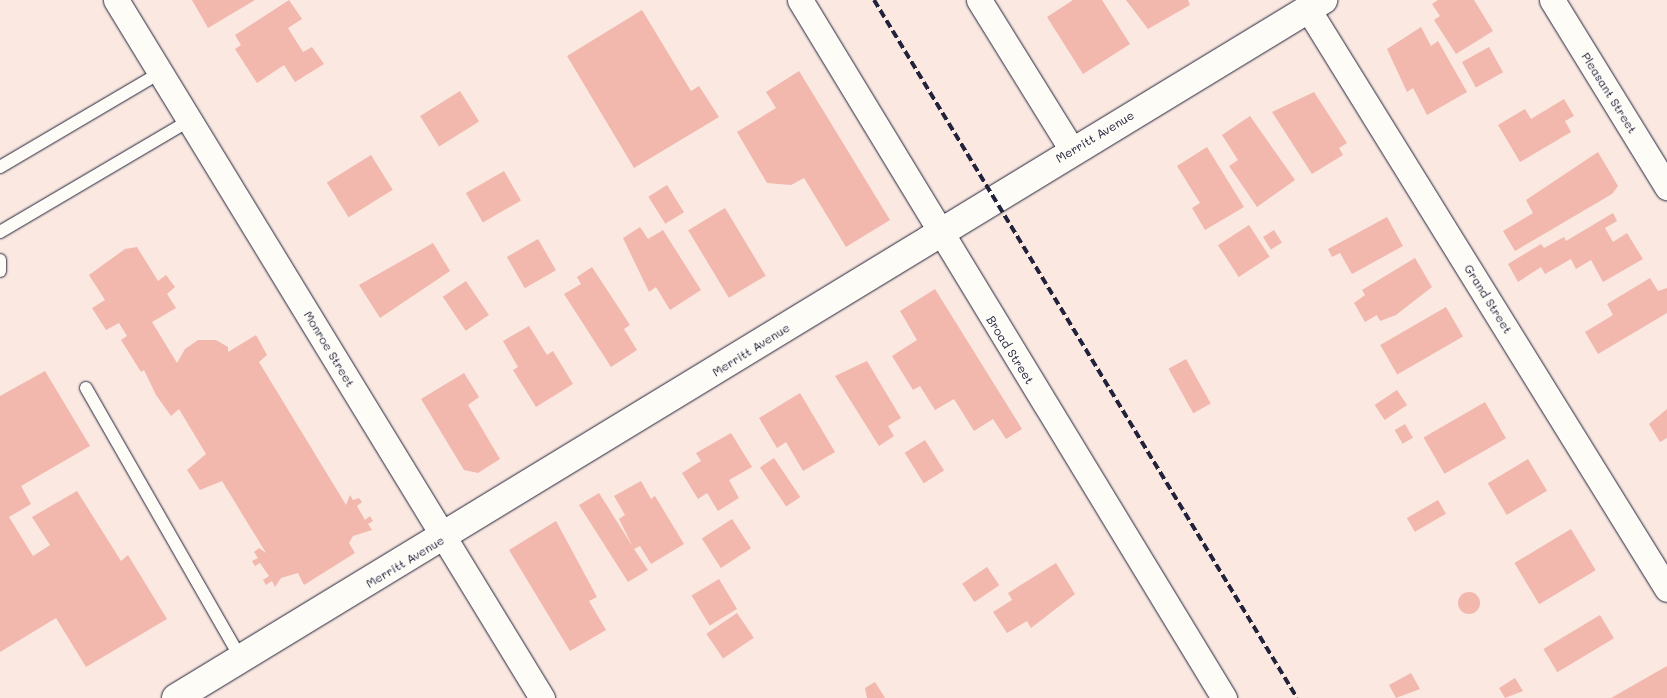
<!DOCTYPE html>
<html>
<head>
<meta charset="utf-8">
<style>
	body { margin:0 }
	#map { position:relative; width:1667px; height:698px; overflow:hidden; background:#fae8e1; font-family:Mali,sans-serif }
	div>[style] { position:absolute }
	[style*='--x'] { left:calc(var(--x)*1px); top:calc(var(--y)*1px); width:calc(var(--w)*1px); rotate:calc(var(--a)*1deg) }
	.building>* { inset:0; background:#f2b8ad; transform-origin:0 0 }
	.round { border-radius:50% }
	.roads { filter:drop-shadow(0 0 1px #22223b) drop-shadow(0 0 1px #22223b) }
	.lane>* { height:12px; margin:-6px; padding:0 6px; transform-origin:6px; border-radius:6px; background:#fdfcf7 }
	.street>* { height:25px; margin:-12.5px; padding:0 12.5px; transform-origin:12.5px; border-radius:12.5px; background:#fdfcf7 }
	.secondary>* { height:28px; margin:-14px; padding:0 14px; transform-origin:14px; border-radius:14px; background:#fdfcf7 }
	.rail>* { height:4px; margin-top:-2px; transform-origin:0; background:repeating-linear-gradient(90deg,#22223b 0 8px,transparent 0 12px) }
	span { translate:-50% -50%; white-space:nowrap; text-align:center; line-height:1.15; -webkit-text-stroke:4.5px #fdfcf7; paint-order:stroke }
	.street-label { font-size:12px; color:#22223b }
</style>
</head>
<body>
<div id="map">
	<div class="building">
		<i style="clip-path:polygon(192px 0,255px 0,208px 28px)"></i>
		<i style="clip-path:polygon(289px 0,302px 19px,288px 28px,303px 52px,312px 47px,324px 64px,295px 82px,284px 65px,257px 83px,235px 49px,241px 45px,235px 35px)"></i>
		<i style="clip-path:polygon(1073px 0,1102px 0,1130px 44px,1083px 74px,1047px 17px)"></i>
		<i style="clip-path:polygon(1126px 0,1188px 0,1190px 5px,1148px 29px)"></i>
		<i style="clip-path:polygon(1438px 0,1474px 0,1493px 31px,1456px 54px,1434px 20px,1440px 16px,1432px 4px)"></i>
		<i style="clip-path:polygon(642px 10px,691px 91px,699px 86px,719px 117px,634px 168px,567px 56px)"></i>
		<i style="clip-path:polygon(1421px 27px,1431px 46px,1438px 41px,1467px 92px,1427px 115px,1413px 88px,1407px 92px,1387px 49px)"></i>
		<i style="left:1489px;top:47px;width:29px;height:31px;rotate:61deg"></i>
		<i style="clip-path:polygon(799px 71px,890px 220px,846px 247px,804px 178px,791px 185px,767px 183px,737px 132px,776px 108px,766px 92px)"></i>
		<i style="left:460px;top:91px;width:36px;height:47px;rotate:58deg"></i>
		<i style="clip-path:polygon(1314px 92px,1347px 143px,1339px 148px,1343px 155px,1312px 174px,1272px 112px)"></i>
		<i style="clip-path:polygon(1564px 99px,1574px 116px,1565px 121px,1571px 132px,1520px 162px,1498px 125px,1525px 109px,1531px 119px)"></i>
		<i style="clip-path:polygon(1250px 116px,1295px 180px,1257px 207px,1229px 166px,1238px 160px,1222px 135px)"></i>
		<i style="clip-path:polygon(1207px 147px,1244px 207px,1205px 230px,1192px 208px,1200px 203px,1177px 166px)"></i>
		<i style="clip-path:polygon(1598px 152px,1618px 186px,1612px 194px,1515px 251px,1503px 231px,1533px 213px,1526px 200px)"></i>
		<i style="left:371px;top:155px;width:41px;height:52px;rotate:58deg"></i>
		<i style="left:504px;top:171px;width:34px;height:44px;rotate:60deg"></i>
		<i style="left:667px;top:185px;width:32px;height:22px;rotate:58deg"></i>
		<i style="left:725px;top:208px;width:79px;height:43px;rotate:59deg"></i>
		<i style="clip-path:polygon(1613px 213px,1617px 221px,1605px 228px,1613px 242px,1627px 233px,1643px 259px,1603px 282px,1591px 260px,1576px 269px,1571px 259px,1545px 274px,1541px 267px,1518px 282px,1508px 264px,1541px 244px,1544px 248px,1564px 237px,1566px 241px)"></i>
		<i style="clip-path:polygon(1387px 217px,1403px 246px,1352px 274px,1340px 253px,1332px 257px,1328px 249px)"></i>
		<i style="left:1249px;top:225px;width:38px;height:37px;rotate:57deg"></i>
		<i style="clip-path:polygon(640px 227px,648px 239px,663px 230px,701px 290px,670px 310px,656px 287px,649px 292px,623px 238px)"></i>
		<i style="left:1274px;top:230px;width:15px;height:13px;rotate:58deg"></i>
		<i style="left:538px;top:239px;width:36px;height:36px;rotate:60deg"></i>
		<i style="clip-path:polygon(433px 243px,450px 271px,380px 318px,359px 285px)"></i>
		<i style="clip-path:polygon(137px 247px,158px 281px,166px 275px,175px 287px,167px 294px,176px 308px,152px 322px,177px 363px,185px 349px,198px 340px,216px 340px,228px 347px,228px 352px,256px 335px,267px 355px,259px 362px,346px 505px,350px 495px,353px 500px,359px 498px,362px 502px,357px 506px,365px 520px,370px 516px,373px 521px,368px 524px,372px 530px,353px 536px,349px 543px,355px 553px,304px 585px,298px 573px,281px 578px,275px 587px,272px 581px,266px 585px,263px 580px,269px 576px,260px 563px,255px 566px,252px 561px,258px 558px,254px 552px,259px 548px,266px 553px,222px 481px,200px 490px,187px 470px,206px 454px,179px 409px,171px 416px,156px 395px,144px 370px,141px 372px,121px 340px,127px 336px,119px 323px,106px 330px,92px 308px,105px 300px,89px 275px,125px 249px)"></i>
		<i style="clip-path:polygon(1415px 258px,1432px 287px,1396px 315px,1380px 321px,1377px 315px,1365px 322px,1354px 303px,1365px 295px,1362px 290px)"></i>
		<i style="clip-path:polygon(592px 267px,630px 325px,624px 329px,637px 350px,611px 367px,564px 294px,581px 284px,577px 277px)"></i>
		<i style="clip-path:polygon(1650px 278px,1658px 291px,1667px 288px,1667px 313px,1598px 354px,1585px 332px,1613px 315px,1607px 304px)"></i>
		<i style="left:466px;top:281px;width:41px;height:28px;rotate:56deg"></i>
		<i style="clip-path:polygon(935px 289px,1022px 429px,1006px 439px,993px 419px,974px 431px,954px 399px,935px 410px,920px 386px,913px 390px,892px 356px,917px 340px,900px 311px)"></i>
		<i style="left:1446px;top:307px;width:34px;height:76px;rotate:60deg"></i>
		<i style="clip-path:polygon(529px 326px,547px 355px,553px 351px,573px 384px,536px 407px,513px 370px,518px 367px,503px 341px)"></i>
		<i style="left:1186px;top:359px;width:51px;height:20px;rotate:61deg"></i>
		<i style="clip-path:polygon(867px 361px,901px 418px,888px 426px,894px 436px,879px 446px,835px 376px)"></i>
		<i style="clip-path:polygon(45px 371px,90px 446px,21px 486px,31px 504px,9px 517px,33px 556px,50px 545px,32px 517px,77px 491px,121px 561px,128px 555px,167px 619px,86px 667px,56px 618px,0 652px,0 396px)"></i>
		<i style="clip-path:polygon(464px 373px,479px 397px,468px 405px,500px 459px,478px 473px,464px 470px,421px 399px)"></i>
		<i style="left:1397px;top:390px;width:18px;height:27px;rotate:56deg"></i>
		<i style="clip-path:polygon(800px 393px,835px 452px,803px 471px,786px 442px,777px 448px,759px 418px)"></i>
		<i style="left:1485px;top:402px;width:42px;height:71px;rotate:60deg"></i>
		<i style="clip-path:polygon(1667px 409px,1667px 438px,1660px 442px,1649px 424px)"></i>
		<i style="left:1405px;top:424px;width:16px;height:12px;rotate:60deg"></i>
		<i style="clip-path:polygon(731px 433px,752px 467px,729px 480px,739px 498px,718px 511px,707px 493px,698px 499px,682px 473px,701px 461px,696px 453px)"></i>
		<i style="left:925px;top:440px;width:36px;height:24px;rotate:58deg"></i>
		<i style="left:774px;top:458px;width:47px;height:17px;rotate:56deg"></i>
		<i style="left:1528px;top:459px;width:37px;height:47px;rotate:59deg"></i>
		<i style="clip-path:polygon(641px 481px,651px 499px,655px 496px,684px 544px,651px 564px,640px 546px,634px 549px,648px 570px,628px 582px,579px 505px,599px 493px,633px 547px,619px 519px,625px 515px,614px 496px)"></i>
		<i style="left:1438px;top:500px;width:16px;height:36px;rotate:60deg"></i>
		<i style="left:732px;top:519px;width:35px;height:36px;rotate:57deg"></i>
		<i style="clip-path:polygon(556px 521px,597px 597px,589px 601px,606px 630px,570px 651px,509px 550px)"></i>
		<i style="left:1571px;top:529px;width:48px;height:66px;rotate:59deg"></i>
		<i style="clip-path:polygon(1056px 563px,1075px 594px,1031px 628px,1027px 621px,1007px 633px,993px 612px,1012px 600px,1008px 593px)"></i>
		<i style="left:987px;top:567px;width:22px;height:30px;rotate:56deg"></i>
		<i style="left:719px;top:579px;width:35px;height:32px;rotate:59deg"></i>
		<i class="round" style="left:1458px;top:592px;width:22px;height:22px"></i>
		<i style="left:737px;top:613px;width:30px;height:37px;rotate:56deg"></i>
		<i style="left:1600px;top:615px;width:27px;height:66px;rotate:59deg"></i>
		<i style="clip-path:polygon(1667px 666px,1667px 698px,1611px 698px)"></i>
		<i style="clip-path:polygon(1411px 673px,1420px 689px,1396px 698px,1389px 685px)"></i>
		<i style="clip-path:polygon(1515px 678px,1523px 691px,1505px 698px,1499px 688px)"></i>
		<i style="clip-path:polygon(875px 682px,885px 698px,867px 698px,865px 688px)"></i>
	</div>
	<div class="roads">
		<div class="lane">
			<i style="--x:0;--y:167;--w:187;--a:-30.5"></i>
			<i style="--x:0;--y:232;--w:221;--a:-30.5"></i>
			<i style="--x:0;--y:260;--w:11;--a:90"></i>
			<i style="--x:86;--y:388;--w:312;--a:60.2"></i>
		</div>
		<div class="street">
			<i style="--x:116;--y:0;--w:818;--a:58.6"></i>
			<i style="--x:800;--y:0;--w:817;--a:58.72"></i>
			<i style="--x:979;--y:0;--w:176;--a:58.2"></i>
			<i style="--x:1552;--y:0;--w:220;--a:58.4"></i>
			<i style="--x:1308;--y:9;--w:682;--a:58.24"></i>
		</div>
		<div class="secondary">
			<i style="--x:176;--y:698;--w:1343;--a:-31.32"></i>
		</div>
	</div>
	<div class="rail">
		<i style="--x:874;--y:0;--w:816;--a:58.78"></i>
	</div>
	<div class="street-label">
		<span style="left:1609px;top:93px;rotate:58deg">Pleasant Street</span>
		<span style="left:1095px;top:137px;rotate:-31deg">Merritt Avenue</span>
		<span style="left:1488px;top:299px;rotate:58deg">Grand Street</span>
		<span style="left:329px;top:349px;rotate:59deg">Monroe Street</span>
		<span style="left:751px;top:350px;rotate:-32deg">Merritt Avenue</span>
		<span style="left:1010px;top:350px;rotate:58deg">Broad Street</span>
		<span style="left:405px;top:562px;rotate:-31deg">Merritt Avenue</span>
	</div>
</div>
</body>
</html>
